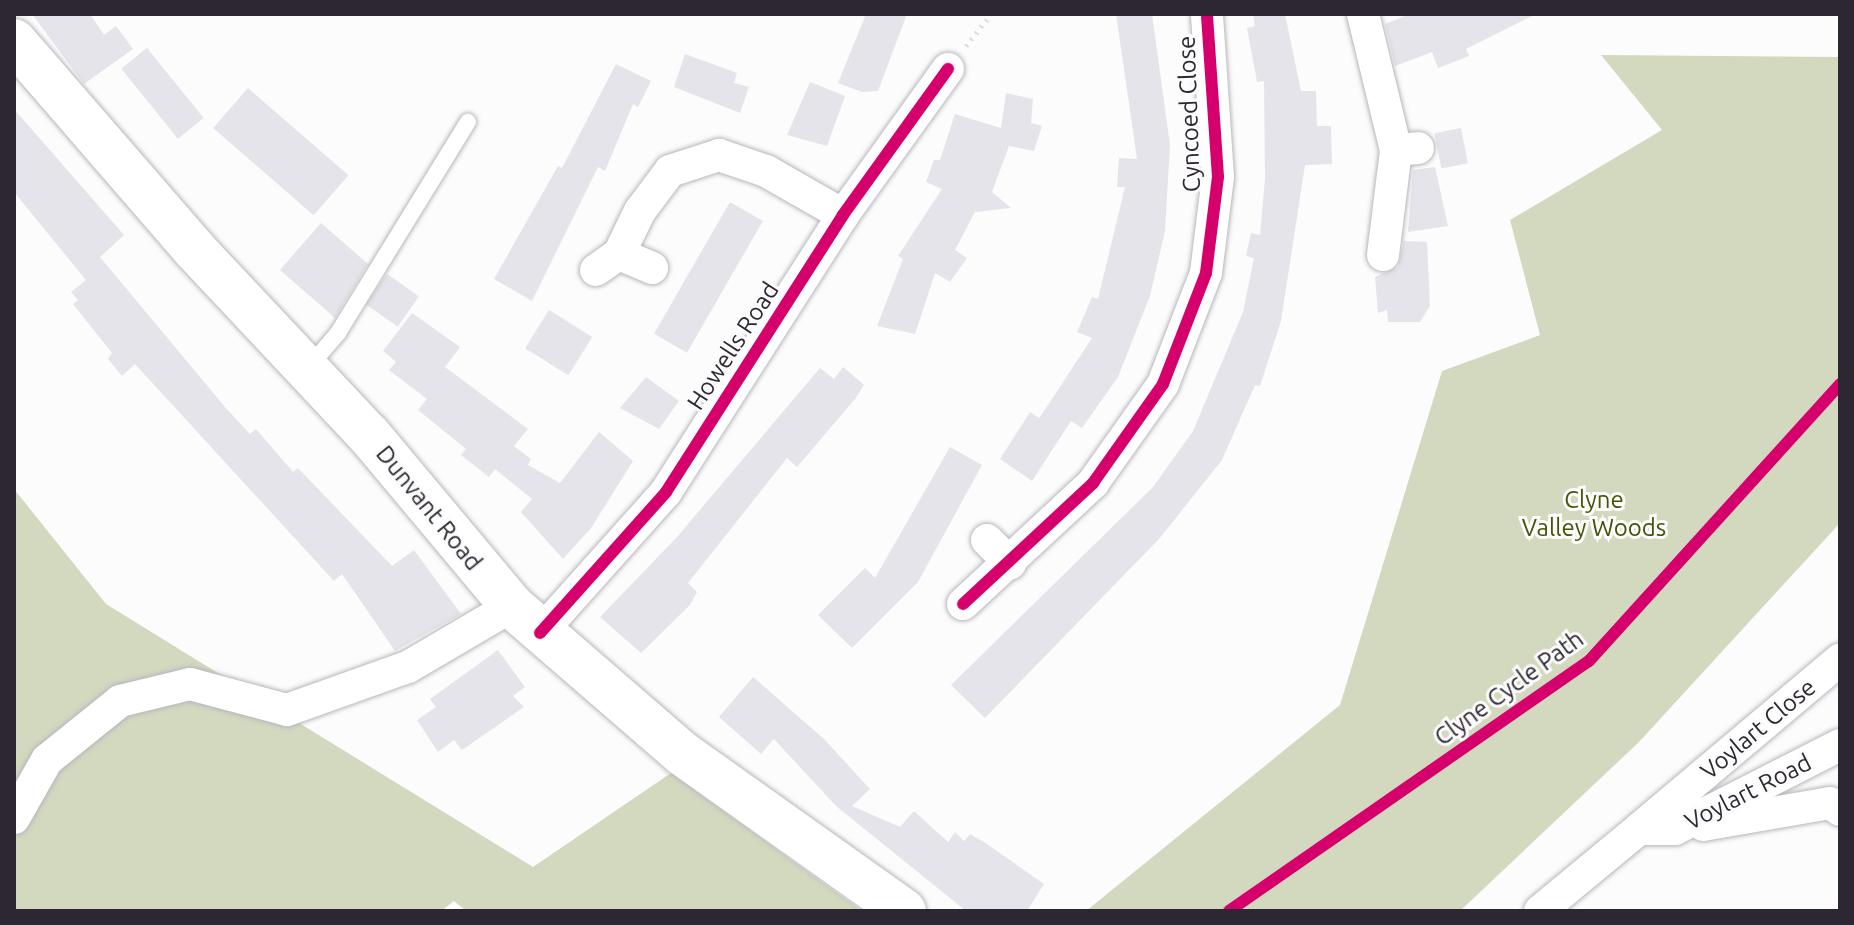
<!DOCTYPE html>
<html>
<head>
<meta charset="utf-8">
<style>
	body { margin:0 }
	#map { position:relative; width:1854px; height:925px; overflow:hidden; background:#fcfcfc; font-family:Ubuntu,sans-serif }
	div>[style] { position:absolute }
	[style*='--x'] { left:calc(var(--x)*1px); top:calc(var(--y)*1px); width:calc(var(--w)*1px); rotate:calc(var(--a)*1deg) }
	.forest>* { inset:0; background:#d2d9bf }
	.building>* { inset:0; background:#e5e4ea; transform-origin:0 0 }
	.path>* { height:5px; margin-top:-2.5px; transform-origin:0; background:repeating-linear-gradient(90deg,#ddd 0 2px,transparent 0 8px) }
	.roads { filter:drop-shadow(0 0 2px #b8b6bb) drop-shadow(0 0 2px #b8b6bb) }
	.lane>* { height:16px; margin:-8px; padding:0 8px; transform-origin:8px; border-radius:8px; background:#fff }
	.street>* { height:32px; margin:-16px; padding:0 16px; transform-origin:16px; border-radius:16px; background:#fff }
	.secondary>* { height:44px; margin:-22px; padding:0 22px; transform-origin:22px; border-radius:22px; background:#fff }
	.cycleway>* { height:12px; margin:-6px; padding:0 6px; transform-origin:6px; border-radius:6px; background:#d6006c }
	span { translate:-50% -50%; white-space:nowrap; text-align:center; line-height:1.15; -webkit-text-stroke:6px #fcfcfc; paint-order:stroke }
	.street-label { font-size:24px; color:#2d2731 }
	.park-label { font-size:24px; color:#475407 }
	.frame { position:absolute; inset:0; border:16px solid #2d2731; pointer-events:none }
</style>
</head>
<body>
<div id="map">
	<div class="forest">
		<i style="clip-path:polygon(1601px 55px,1840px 57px,1840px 523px,1639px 742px,1460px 911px,1086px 911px,1340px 705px,1442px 371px,1540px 335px,1510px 220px,1662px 130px)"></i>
		<i style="clip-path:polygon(14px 489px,106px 604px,533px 867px,671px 773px,862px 911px,466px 911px,454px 901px,441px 911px,14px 911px)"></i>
	</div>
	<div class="building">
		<i style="clip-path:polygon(32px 14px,90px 14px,104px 35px,116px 26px,133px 49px,84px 84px)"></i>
		<i style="clip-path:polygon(866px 14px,907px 14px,878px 91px,862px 92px,838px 83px)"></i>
		<i style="clip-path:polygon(1116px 14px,1152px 14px,1170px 145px,1165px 231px,1150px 296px,1118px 377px,1082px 428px,1071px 421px,1032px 481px,1000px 459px,1030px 412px,1039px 418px,1044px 411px,1092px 338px,1077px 332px,1092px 297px,1098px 299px,1125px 187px,1117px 187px,1119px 158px,1137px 159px)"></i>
		<i style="clip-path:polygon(1253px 14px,1285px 14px,1301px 91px,1316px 91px,1317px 126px,1331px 126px,1332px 164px,1305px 165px,1281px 321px,1260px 386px,1255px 385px,1222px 460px,1159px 539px,985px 718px,951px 685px,1153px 487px,1193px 431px,1243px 312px,1254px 258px,1246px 256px,1251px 233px,1260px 235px,1265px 179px,1264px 81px,1257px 82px,1247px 28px,1255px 26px)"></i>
		<i style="clip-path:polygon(1410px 14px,1536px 14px,1466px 49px,1469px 56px,1438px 68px,1432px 52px,1395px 66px,1385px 24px)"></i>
		<i style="left:147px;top:48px;width:90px;height:33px;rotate:51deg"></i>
		<i style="clip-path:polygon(685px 54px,737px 73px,734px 83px,749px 87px,740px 113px,674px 87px)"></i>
		<i style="clip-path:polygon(616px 64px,651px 81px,638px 107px,633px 104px,605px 171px,598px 167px,532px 301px,494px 279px,558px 166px,562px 168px)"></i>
		<i style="clip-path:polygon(810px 82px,845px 96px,827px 146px,787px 135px)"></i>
		<i style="left:248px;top:88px;width:133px;height:53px;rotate:41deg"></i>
		<i style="clip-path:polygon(1006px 93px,1033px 99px,1031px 123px,1042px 126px,1034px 151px,1009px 146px,992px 192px,1011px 208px,975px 212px,955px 250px,967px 258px,950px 282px,935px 273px,915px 334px,877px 326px,903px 259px,898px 256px,942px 189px,926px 182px,934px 160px,940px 160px,955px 114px,1001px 128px)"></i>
		<i style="clip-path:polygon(14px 109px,124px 235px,100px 257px,225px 407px,250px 434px,256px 429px,293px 472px,298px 468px,392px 566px,414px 550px,461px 614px,395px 651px,342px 574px,334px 581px,135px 364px,122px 376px,108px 359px,112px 353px,73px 304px,78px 300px,71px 292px,86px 280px,14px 192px)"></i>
		<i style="left:1461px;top:128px;width:36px;height:27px;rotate:79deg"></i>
		<i style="clip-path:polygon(1435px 167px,1448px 226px,1408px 232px,1413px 170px)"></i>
		<i style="left:730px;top:202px;width:38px;height:152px;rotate:30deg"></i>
		<i style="clip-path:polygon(321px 223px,368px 264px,335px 318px,280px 270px)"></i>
		<i style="clip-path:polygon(1404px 241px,1427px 242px,1430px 306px,1420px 322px,1388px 322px,1387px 310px,1378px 313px,1375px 277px,1398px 267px)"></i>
		<i style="left:387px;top:274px;width:39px;height:37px;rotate:35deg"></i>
		<i style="left:549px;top:310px;width:51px;height:45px;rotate:32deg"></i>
		<i style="clip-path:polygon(412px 313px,460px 347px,445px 367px,528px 429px,514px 446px,531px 459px,528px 465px,560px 483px,599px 432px,633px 461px,591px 528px,563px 559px,521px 512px,532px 499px,495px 469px,489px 477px,461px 455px,466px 449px,418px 410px,427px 399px,389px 370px,396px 362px,383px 351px)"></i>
		<i style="clip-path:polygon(843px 367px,864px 385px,855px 399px,797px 467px,787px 458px,688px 583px,697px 592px,690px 605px,641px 653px,600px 617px,677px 537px,820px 368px,834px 379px)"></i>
		<i style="clip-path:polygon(646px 377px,679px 401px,659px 429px,620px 408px)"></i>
		<i style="clip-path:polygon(950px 447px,982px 465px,918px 582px,852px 648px,818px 615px,865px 568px,875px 578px)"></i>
		<i style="clip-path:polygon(498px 650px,525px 687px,513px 696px,524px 707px,462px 750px,454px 740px,438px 752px,417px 720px,436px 707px,430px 699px)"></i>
		<i style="clip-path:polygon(753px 677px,824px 739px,870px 789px,852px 806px,900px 827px,914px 811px,948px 842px,955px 832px,964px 841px,970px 834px,984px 842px,1044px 884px,1027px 911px,966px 911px,836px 806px,774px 739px,761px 754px,719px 717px)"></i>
	</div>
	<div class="path">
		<i style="--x:966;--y:46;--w:41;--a:-52"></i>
	</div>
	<div class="roads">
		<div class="lane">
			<i style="--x:308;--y:368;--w:46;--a:-49.4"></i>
			<i style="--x:338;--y:333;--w:248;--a:-58.4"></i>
		</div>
		<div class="street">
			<i style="--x:1363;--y:14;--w:140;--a:76.4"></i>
			<i style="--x:619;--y:254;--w:36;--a:23"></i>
			<i style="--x:1383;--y:255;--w:106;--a:-82.9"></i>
			<i style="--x:1396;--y:150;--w:22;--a:-5"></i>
			<i style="--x:596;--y:270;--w:28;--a:-35"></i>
			<i style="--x:619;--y:254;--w:48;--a:-64"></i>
			<i style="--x:640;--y:211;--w:50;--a:-53.1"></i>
			<i style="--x:670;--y:171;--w:52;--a:-18.1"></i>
			<i style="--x:719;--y:155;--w:50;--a:18.8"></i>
			<i style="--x:766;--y:171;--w:89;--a:29.7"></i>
			<i style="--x:987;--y:540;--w:33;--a:45"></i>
			<i style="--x:963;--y:604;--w:178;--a:-42.9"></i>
			<i style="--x:1093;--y:483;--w:121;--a:-54.7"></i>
			<i style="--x:1163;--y:384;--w:119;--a:-68.8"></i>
			<i style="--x:1206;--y:273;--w:97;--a:-82.9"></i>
			<i style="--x:1218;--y:177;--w:163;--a:-93.9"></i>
			<i style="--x:540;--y:633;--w:189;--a:-48.2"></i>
			<i style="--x:666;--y:492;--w:329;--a:-57.4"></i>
			<i style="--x:843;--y:215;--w:180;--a:-54.3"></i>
			<i style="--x:14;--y:818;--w:67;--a:-60.4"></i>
			<i style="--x:47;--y:760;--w:94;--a:-38.9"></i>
			<i style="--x:120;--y:701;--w:72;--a:-13.7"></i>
			<i style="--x:190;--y:684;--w:100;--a:15"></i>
			<i style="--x:287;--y:710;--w:128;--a:-19.6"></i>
			<i style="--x:408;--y:667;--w:121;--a:-30.4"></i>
			<i style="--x:1703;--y:825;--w:129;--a:-9.8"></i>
			<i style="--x:1830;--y:803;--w:12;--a:35"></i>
			<i style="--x:1639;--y:829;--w:263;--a:-40.1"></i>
			<i style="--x:1540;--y:911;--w:129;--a:-39.6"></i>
			<i style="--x:1639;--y:829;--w:36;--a:0"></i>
			<i style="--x:1675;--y:829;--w:185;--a:-27"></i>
		</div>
		<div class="secondary">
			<i style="--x:14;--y:41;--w:276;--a:49.1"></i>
			<i style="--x:195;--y:250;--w:254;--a:46.8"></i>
			<i style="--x:369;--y:435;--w:223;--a:50.1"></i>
			<i style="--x:512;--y:606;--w:226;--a:40.9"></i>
			<i style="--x:683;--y:754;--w:271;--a:35.4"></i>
		</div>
	</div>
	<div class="cycleway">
		<i style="--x:963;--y:604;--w:178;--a:-42.9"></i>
		<i style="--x:1093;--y:483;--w:121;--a:-54.7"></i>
		<i style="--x:1163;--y:384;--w:119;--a:-68.8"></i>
		<i style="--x:1206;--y:273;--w:97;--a:-82.9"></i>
		<i style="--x:1218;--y:177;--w:163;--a:-93.9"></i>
		<i style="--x:540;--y:633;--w:189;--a:-48.2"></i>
		<i style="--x:666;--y:492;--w:329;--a:-57.4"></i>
		<i style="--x:843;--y:215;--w:180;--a:-54.3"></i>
		<i style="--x:1229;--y:911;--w:438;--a:-34.8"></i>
		<i style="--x:1589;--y:661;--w:374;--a:-47.8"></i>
	</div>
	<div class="street-label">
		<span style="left:1189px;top:114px;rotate:-92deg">Cyncoed Close</span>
		<span style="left:733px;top:346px;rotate:-57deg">Howells Road</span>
		<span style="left:429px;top:508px;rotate:51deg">Dunvant Road</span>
		<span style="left:1509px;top:688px;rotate:-36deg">Clyne Cycle Path</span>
		<span style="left:1758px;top:729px;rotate:-40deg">Voylart Close</span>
		<span style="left:1748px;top:792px;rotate:-27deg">Voylart Road</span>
	</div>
	<div class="park-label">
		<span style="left:1594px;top:514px">Clyne<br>Valley Woods</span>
	</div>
	<div class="frame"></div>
</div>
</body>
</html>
